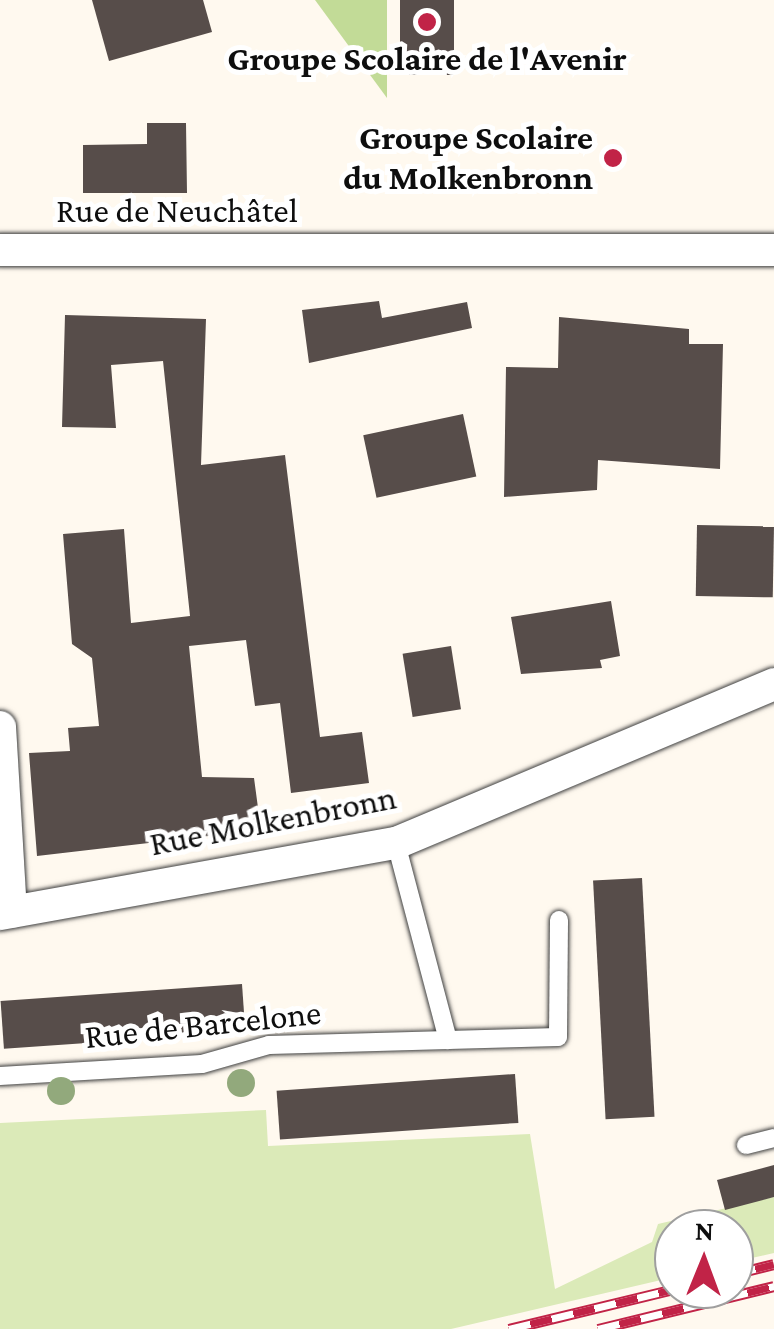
<!DOCTYPE html>
<html>
<head>
<meta charset="utf-8">
<style>
	body { margin:0 }
	#map { position:relative; width:774px; height:1329px; overflow:hidden; background:#fff9ef; font-family:"Crimson Pro",serif }
	div>[style] { position:absolute }
	[style*='--x'] { left:calc(var(--x)*1px); top:calc(var(--y)*1px); width:calc(var(--w)*1px); rotate:calc(var(--a)*1deg) }
	.green>* { inset:0; background:#dbeab8 }
	.forest>* { inset:0; background:#c2db97 }
	.building>* { inset:0; background:#574d4a; transform-origin:0 0 }
	.roads { filter:drop-shadow(0 0 2px #414141) drop-shadow(0 0 2px #414141) }
	.service>* { height:18px; margin:-9px; padding:0 9px; transform-origin:9px; border-radius:9px; background:#fff }
	.minor>* { height:32px; margin:-16px; padding:0 16px; transform-origin:16px; border-radius:16px; background:#fff }
	.rail>* { height:11px; margin-top:-5.5px; transform-origin:0; background:repeating-linear-gradient(90deg,#fff 0 22px,#c12347 0 44px); box-sizing:border-box; border-block:2px solid #c12347 }
	.trees>* { width:28px; height:28px; margin:-14px; border-radius:50%; background:#92a97c }
	.dots>* { width:28px; height:28px; translate:-50% -50%; box-sizing:border-box; border:5px solid #fff; border-radius:50% }
	span { translate:-50% -50%; white-space:nowrap; text-align:center; line-height:1.15; -webkit-text-stroke:10px #fff; paint-order:stroke }
	.poi-label { font-size:35px; color:#0e0e0e; font-weight:700 }
	.right { translate:-100% -50%; text-align:right }
	.street-label { font-size:35px; color:#0e0e0e }
	.north { position:absolute; left:654px; top:1209px; width:100px; height:100px; box-sizing:border-box; background:#fff; border:2px solid #9f9f9f; border-radius:50%; rotate:1deg; font-size:28px; font-weight:700; line-height:40px; text-align:center; color:#0e0e0e }
	.north::after { content:''; display:block; margin:auto; width:35px; height:45px; background:#c12347; clip-path:polygon(50% 0,100% 100%,50% 72%,0 100%) }
</style>
</head>
<body>
<div id="map">
	<div class="green">
		<i style="clip-path:polygon(266px 1110px,268px 1146px,530px 1134px,555px 1289px,652px 1242px,658px 1224px,774px 1197px,774px 1253px,734px 1262px,734px 1229px,674px 1229px,674px 1277px,451px 1329px,0 1329px,0 1123px)"></i>
	</div>
	<div class="forest">
		<i style="clip-path:polygon(315px 0,387px 0,387px 98px)"></i>
	</div>
	<div class="building">
		<i style="clip-path:polygon(92px 0,203px 0,212px 32px,109px 61px)"></i>
		<i style="left:400px;top:0;width:54px;height:75px"></i>
		<i style="clip-path:polygon(147px 123px,186px 123px,187px 193px,83px 193px,83px 145px,147px 144px)"></i>
		<i style="clip-path:polygon(379px 301px,382px 318px,467px 302px,472px 328px,309px 363px,302px 310px)"></i>
		<i style="clip-path:polygon(65px 315px,206px 319px,201px 465px,285px 455px,320px 737px,362px 732px,369px 783px,291px 793px,280px 703px,255px 706px,246px 640px,189px 646px,202px 777px,254px 778px,261px 830px,37px 856px,29px 753px,70px 751px,68px 728px,99px 726px,92px 658px,72px 644px,63px 534px,124px 529px,131px 623px,190px 616px,163px 361px,111px 365px,116px 428px,62px 427px)"></i>
		<i style="clip-path:polygon(559px 317px,689px 329px,689px 344px,723px 344px,720px 469px,598px 460px,597px 490px,504px 497px,506px 367px,558px 368px)"></i>
		<i style="left:463px;top:414px;width:64px;height:102px;rotate:78deg"></i>
		<i style="left:697px;top:525px;width:77px;height:71px;rotate:1deg"></i>
		<i style="clip-path:polygon(611px 601px,620px 656px,600px 660px,602px 668px,521px 674px,511px 617px)"></i>
		<i style="left:451px;top:646px;width:64px;height:49px;rotate:81deg"></i>
		<i style="left:642px;top:878px;width:239px;height:49px;rotate:87deg"></i>
		<i style="left:242px;top:984px;width:48px;height:242px;rotate:86deg"></i>
		<i style="left:515px;top:1074px;width:49px;height:239px;rotate:86deg"></i>
		<i style="clip-path:polygon(774px 1165px,774px 1197px,725px 1210px,717px 1180px)"></i>
	</div>
	<div class="roads">
		<div class="service">
			<i style="--x:448;--y:1040;--w:110;--a:-1.6"></i>
			<i style="--x:558;--y:1037;--w:117;--a:-89.5"></i>
			<i style="--x:0;--y:1076;--w:202;--a:-3.4"></i>
			<i style="--x:202;--y:1064;--w:70;--a:-15.8"></i>
			<i style="--x:269;--y:1045;--w:179;--a:-1.6"></i>
			<i style="--x:448;--y:1040;--w:204;--a:-104.8"></i>
			<i style="--x:746;--y:1145;--w:29;--a:-14"></i>
		</div>
		<div class="minor">
			<i style="--x:0;--y:250;--w:774;--a:0"></i>
			<i style="--x:0;--y:727;--w:185;--a:86.6"></i>
			<i style="--x:0;--y:914;--w:402;--a:-10.2"></i>
			<i style="--x:396;--y:843;--w:410;--a:-22.8"></i>
		</div>
	</div>
	<div class="rail">
		<i style="--x:734;--y:1274;--w:41;--a:-14"></i>
		<i style="--x:509;--y:1329;--w:170;--a:-13.6"></i>
		<i style="--x:598;--y:1329;--w:181;--a:-13.7"></i>
	</div>
	<div class="trees">
		<i style="left:241px;top:1083px"></i>
		<i style="left:61px;top:1091px"></i>
	</div>
	<div class="dots">
		<i style="left:427px;top:22px;background:#c12347"></i>
		<i style="left:613px;top:158px;background:#c12347"></i>
	</div>
	<div class="poi-label">
		<span style="left:427px;top:59px">Groupe Scolaire de l'Avenir</span>
		<span class="right" style="left:593px;top:158px">Groupe Scolaire<br>du Molkenbronn</span>
	</div>
	<div class="street-label">
		<span style="left:177px;top:211px">Rue de Neuchâtel</span>
		<span style="left:273px;top:821px;rotate:-11deg">Rue Molkenbronn</span>
		<span style="left:203px;top:1025px;rotate:-6deg">Rue de Barcelone</span>
	</div>
	<div class="north">N</div>
</div>
</body>
</html>
